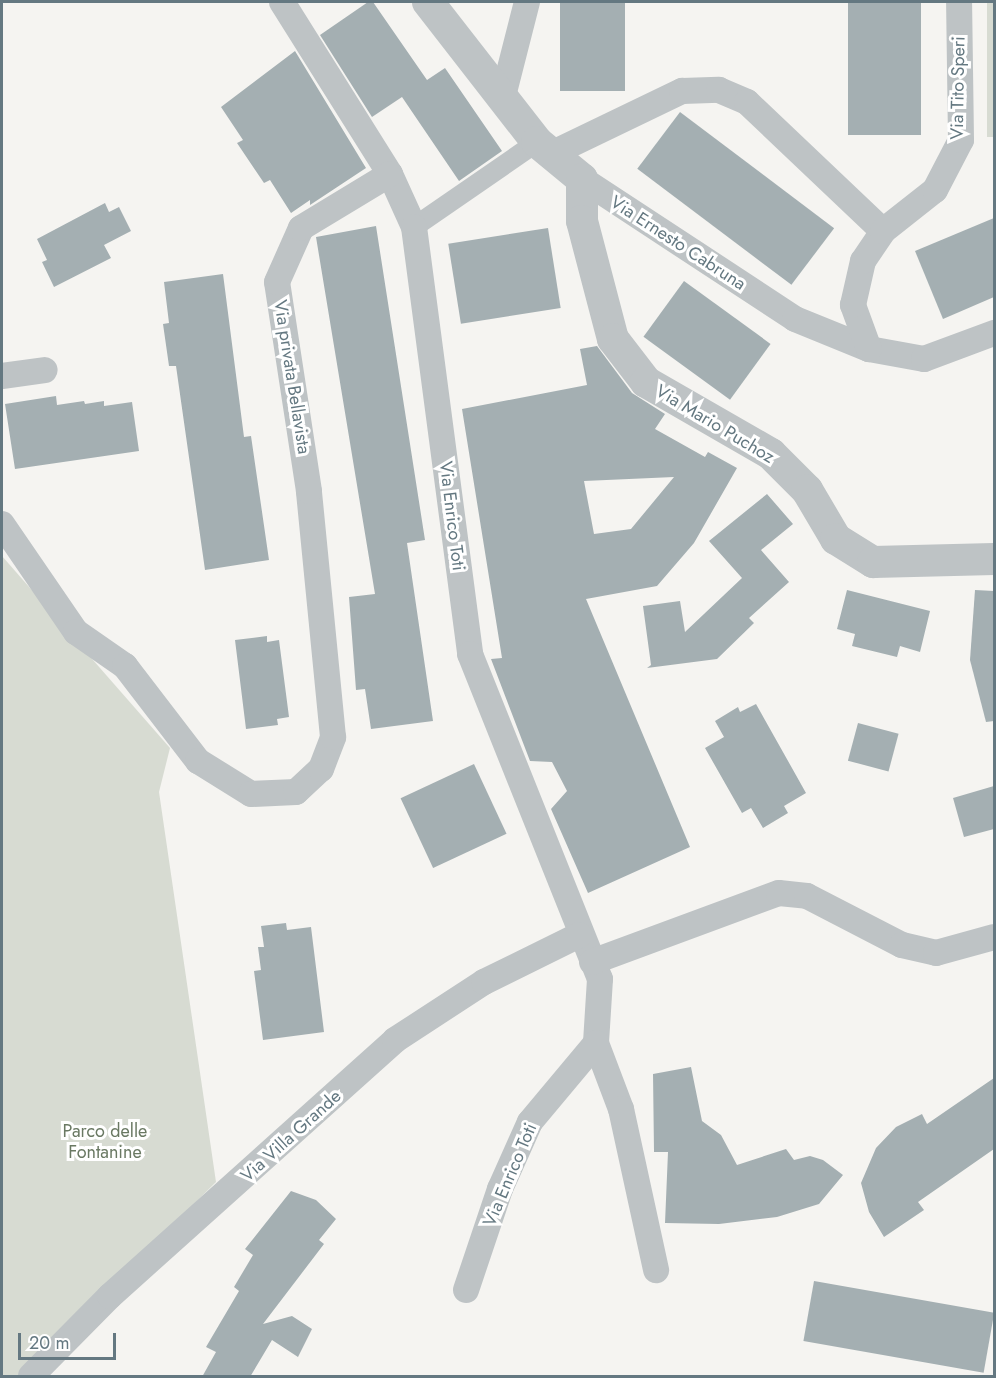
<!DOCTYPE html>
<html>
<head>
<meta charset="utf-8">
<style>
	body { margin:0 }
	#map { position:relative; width:996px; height:1378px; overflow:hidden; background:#f5f4f1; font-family:Jost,sans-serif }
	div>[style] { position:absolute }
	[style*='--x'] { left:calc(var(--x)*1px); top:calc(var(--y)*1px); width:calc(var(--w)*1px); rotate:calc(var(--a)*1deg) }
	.green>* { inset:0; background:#d7dbd2; transform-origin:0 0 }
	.building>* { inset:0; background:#a4afb2; transform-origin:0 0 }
	.pedestrian>* { height:20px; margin:-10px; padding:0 10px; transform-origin:10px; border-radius:10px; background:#bec3c5 }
	.minor>* { height:26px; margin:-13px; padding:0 13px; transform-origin:13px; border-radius:13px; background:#bec3c5 }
	.tertiary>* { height:32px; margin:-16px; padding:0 16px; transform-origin:16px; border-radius:16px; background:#bec3c5 }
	span { translate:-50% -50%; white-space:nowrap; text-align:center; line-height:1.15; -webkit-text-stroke:6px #fff; paint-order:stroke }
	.street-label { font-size:18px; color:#647881 }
	.park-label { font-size:18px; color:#6a7963 }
	.frame { position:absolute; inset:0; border:3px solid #647881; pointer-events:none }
	.scale { position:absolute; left:18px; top:1333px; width:98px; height:27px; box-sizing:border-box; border:3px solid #647881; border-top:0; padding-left:8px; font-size:18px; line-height:21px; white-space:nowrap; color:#647881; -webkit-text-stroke:4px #fff; paint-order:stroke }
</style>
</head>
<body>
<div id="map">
	<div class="green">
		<i style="left:987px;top:2px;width:7px;height:135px"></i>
		<i style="clip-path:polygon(2px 556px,170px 748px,159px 792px,216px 1182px,21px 1376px,2px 1376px)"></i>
	</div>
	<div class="building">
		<i style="clip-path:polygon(368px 2px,373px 2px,427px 80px,445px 68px,502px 151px,459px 181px,402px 97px,372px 117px,320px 35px)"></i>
		<i style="left:560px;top:2px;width:65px;height:89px"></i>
		<i style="left:848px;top:2px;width:73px;height:133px"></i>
		<i style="clip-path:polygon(295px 51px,366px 168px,310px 205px,310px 200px,291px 213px,270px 180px,264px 183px,237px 143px,243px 140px,221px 107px)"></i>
		<i style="left:680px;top:112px;width:193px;height:71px;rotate:37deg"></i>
		<i style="clip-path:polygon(105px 203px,109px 212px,119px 207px,131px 231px,104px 245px,111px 258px,54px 287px,42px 262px,47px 260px,37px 239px)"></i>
		<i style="clip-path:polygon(994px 218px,994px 297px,943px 319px,915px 251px)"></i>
		<i style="clip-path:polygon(376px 226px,425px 540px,407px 543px,433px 721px,371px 729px,365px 689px,356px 690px,349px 597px,375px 594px,316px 237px)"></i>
		<i style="left:548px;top:228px;width:81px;height:101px;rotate:81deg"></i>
		<i style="clip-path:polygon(223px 274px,244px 437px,251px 436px,269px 560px,205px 570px,176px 366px,169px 366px,163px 324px,169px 323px,164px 282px)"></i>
		<i style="left:684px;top:281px;width:107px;height:69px;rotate:36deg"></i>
		<i style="clip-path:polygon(evenodd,597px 346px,632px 393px,665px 414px,655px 429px,705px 457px,708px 452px,737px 468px,694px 543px,657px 586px,586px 599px,690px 847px,588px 893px,551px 809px,567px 791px,552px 762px,530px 761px,491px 659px,502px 658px,462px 409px,587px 385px,580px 349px,597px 346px,674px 477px,631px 529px,594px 534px,584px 481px,674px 477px)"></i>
		<i style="clip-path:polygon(56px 396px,57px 405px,84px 401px,85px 404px,104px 401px,104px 406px,132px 402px,139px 451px,15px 469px,5px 404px)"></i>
		<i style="clip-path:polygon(767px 494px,793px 524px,761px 550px,789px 582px,749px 618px,754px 623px,717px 659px,647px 668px,651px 665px,643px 606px,680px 601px,685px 632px,742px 578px,709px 541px)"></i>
		<i style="clip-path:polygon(847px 590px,930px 611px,920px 652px,900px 646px,897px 657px,852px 646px,855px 634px,837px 629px)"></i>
		<i style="clip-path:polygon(975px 590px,994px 591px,994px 721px,986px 722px,970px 660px)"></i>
		<i style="clip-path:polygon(267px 636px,267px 642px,279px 640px,289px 717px,277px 719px,278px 725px,246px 729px,235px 640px)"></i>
		<i style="clip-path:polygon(756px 704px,806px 793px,784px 806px,788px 813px,763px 828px,751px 808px,742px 813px,705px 748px,724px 737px,715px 721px,738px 707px,740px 712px)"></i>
		<i style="left:858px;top:723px;width:42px;height:39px;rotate:15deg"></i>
		<i style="left:474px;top:764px;width:77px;height:81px;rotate:65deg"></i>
		<i style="clip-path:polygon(994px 786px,994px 829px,964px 837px,953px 798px)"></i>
		<i style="clip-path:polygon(286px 923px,287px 930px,311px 927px,324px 1032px,263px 1040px,254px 971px,261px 970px,258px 947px,264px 947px,261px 926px)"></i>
		<i style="clip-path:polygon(691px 1067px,702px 1121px,721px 1135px,737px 1165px,786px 1149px,794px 1160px,810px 1156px,823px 1160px,843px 1175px,819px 1204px,777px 1217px,719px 1224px,665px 1223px,668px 1152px,654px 1152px,653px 1074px)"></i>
		<i style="clip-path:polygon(994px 1078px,994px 1149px,918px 1202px,924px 1210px,884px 1237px,869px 1212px,861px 1183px,876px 1148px,896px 1127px,922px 1114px,927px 1124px)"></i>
		<i style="clip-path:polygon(291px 1191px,316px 1200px,336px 1219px,319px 1240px,324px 1244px,263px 1324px,292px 1316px,312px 1329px,298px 1357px,272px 1340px,250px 1377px,202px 1377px,216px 1352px,206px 1347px,239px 1291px,234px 1287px,253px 1255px,245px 1249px)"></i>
		<i style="left:814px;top:1281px;width:183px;height:61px;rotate:10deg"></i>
	</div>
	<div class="pedestrian">
		<i style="--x:414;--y:227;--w:150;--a:-34.6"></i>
	</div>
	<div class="minor">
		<i style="--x:282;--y:2;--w:203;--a:57.9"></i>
		<i style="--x:390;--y:174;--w:58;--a:65.6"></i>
		<i style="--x:414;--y:227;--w:431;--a:82.5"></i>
		<i style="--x:470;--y:654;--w:350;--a:68.2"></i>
		<i style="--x:600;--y:979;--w:64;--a:93.6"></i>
		<i style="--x:596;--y:1043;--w:71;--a:69.3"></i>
		<i style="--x:621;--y:1109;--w:165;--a:77.7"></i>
		<i style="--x:503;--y:96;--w:97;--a:-75.7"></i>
		<i style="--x:549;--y:155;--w:148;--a:-25.7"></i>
		<i style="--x:682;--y:91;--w:37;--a:-2"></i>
		<i style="--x:719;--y:90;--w:30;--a:23"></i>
		<i style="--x:747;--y:102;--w:187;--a:43.5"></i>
		<i style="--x:582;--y:179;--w:255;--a:33.3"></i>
		<i style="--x:795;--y:319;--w:80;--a:22.1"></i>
		<i style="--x:869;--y:349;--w:56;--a:10.3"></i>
		<i style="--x:924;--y:359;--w:75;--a:-20.4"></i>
		<i style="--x:869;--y:349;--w:47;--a:-110"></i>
		<i style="--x:853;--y:305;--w:45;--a:-77.2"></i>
		<i style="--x:863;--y:261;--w:36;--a:-56"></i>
		<i style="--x:883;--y:231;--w:66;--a:-38.3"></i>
		<i style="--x:935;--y:190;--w:56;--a:-62.5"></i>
		<i style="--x:961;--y:140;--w:138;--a:-90.8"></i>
		<i style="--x:2;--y:376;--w:43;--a:-7.9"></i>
		<i style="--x:2;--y:524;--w:131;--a:55.6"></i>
		<i style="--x:76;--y:632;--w:60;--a:34.8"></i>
		<i style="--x:125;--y:666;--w:120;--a:52.5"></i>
		<i style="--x:198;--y:761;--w:62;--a:31.9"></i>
		<i style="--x:251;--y:794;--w:45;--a:-2.5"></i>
		<i style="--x:296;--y:792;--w:34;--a:-43"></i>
		<i style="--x:321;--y:769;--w:34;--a:-69"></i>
		<i style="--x:333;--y:737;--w:247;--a:-95.6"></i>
		<i style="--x:309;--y:491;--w:211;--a:-98.7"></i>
		<i style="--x:277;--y:282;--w:59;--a:-66"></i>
		<i style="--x:301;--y:228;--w:104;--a:-31.2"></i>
		<i style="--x:592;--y:962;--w:199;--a:-20.3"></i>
		<i style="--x:779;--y:893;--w:28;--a:6"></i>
		<i style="--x:807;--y:896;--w:107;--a:27.3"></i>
		<i style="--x:902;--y:945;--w:35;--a:13"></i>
		<i style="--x:936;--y:953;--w:60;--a:-15.4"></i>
		<i style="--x:466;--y:1290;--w:107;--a:-71.4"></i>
		<i style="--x:500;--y:1189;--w:73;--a:-65.9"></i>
		<i style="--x:530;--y:1122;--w:103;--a:-50.1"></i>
		<i style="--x:31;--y:1376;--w:112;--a:-45.4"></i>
		<i style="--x:110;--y:1296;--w:383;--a:-41.9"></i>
		<i style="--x:395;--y:1040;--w:106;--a:-33.1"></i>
		<i style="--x:484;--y:982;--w:106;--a:-26.3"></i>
	</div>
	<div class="tertiary">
		<i style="--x:428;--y:2;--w:177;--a:52.1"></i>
		<i style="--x:537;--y:142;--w:58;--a:39.4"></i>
		<i style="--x:582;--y:179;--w:42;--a:90"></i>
		<i style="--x:582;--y:221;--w:122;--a:75.3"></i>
		<i style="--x:613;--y:339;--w:54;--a:52.5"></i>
		<i style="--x:646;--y:382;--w:144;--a:29.9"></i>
		<i style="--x:771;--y:454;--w:51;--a:45"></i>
		<i style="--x:807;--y:490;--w:57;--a:59.4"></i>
		<i style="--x:836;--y:539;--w:44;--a:31.9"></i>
		<i style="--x:873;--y:562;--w:121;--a:-1.4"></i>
	</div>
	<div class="street-label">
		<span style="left:958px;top:88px;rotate:-89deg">Via Tito Speri</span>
		<span style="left:678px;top:243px;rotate:33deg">Via Ernesto Cabruna</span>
		<span style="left:292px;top:377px;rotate:81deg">Via privata Bellavista</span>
		<span style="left:715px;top:424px;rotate:31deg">Via Mario Puchoz</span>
		<span style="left:452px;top:516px;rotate:83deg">Via Enrico Toti</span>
		<span style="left:291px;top:1136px;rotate:-42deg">Via Villa Grande</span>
		<span style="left:510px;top:1175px;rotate:-67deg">Via Enrico Toti</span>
	</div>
	<div class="park-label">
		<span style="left:105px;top:1142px">Parco delle<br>Fontanine</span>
	</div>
	<div class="frame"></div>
	<div class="scale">20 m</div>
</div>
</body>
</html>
